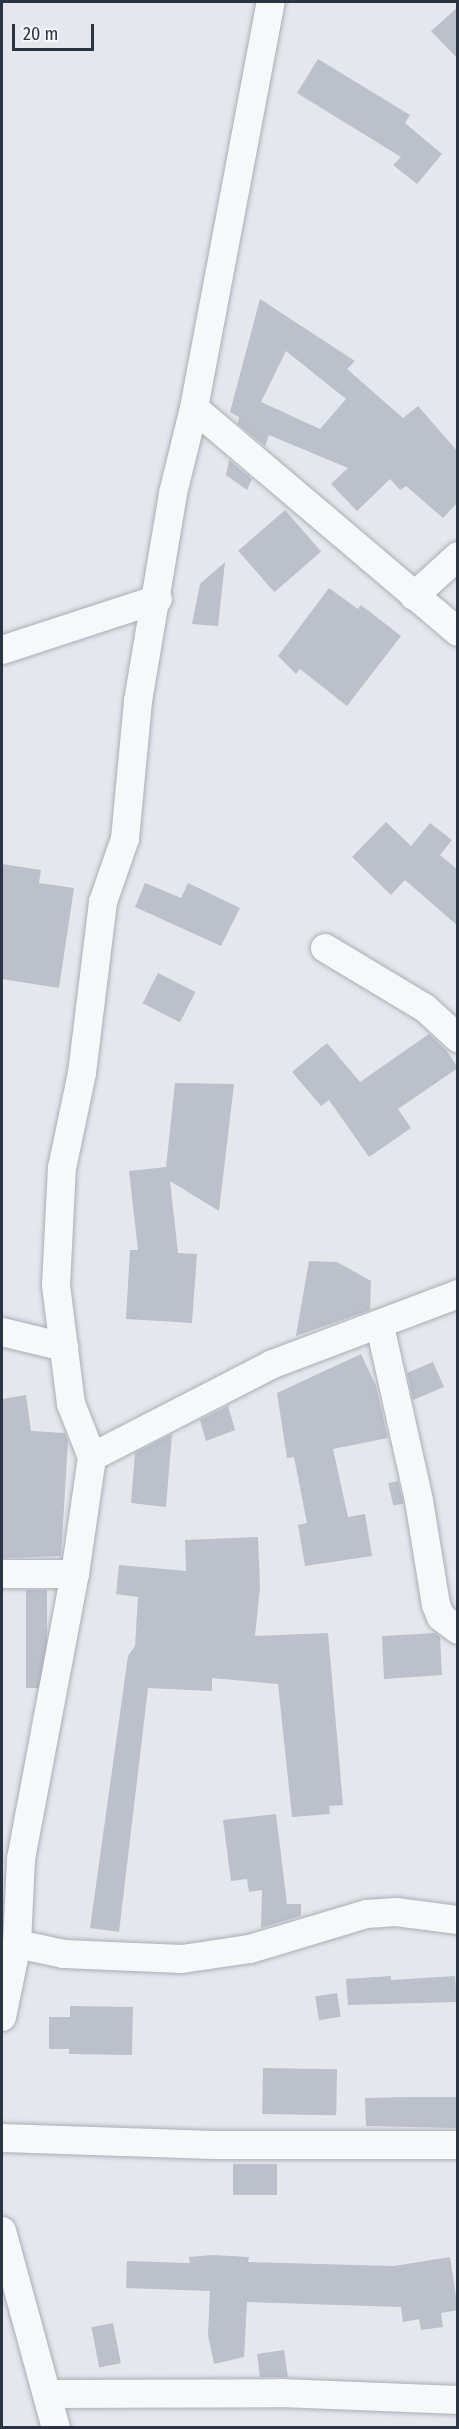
<!DOCTYPE html>
<html>
<head>
<meta charset="utf-8">
<style>
	body { margin:0 }
	#map { position:relative; width:459px; height:2429px; overflow:hidden; background:#e4e7ec; font-family:"Fira Sans Condensed",sans-serif }
	div>[style] { position:absolute }
	[style*='--x'] { left:calc(var(--x)*1px); top:calc(var(--y)*1px); width:calc(var(--w)*1px); rotate:calc(var(--a)*1deg) }
	.building>* { inset:0; background:#bbc0ca; transform-origin:0 0 }
	.roads { filter:drop-shadow(0 0 2px #a9aeb7) drop-shadow(0 0 2px #a9aeb7) }
	.minor>* { height:28px; margin:-14px; padding:0 14px; transform-origin:14px; border-radius:14px; background:#f7f8fa }
	span { translate:-50% -50%; white-space:nowrap; text-align:center; line-height:1.15; -webkit-text-stroke:4.5px #f4f6f9; paint-order:stroke }
	.frame { position:absolute; inset:0; border:3px solid #2b3445; pointer-events:none }
	.scale { position:absolute; left:12px; top:24px; width:82px; height:27px; box-sizing:border-box; border:3px solid #2b3445; border-top:0; padding-left:8px; font-size:18px; line-height:21px; white-space:nowrap; color:#2b3445; -webkit-text-stroke:4px #f4f6f9; paint-order:stroke }
</style>
</head>
<body>
<div id="map">
	<div class="building">
		<i style="clip-path:polygon(458px 7px,458px 59px,431px 31px)"></i>
		<i style="clip-path:polygon(318px 59px,410px 115px,405px 123px,442px 154px,417px 184px,393px 165px,401px 157px,297px 93px)"></i>
		<i style="clip-path:polygon(evenodd,260px 299px,355px 361px,347px 369px,403px 418px,418px 406px,458px 452px,458px 502px,443px 518px,406px 486px,400px 490px,390px 479px,357px 511px,331px 484px,348px 468px,269px 435px,265px 446px,238px 424px,239px 417px,230px 412px,260px 299px,286px 351px,346px 399px,320px 429px,261px 402px,286px 351px)"></i>
		<i style="clip-path:polygon(229px 460px,252px 479px,247px 490px,226px 475px)"></i>
		<i style="left:285px;top:510px;width:55px;height:62px;rotate:49deg"></i>
		<i style="clip-path:polygon(225px 562px,218px 626px,192px 624px,200px 584px)"></i>
		<i style="clip-path:polygon(329px 588px,358px 609px,361px 605px,401px 636px,347px 706px,300px 669px,296px 674px,278px 656px)"></i>
		<i style="clip-path:polygon(386px 822px,411px 846px,430px 823px,452px 840px,440px 855px,458px 870px,458px 926px,405px 880px,391px 895px,352px 857px)"></i>
		<i style="clip-path:polygon(2px 864px,41px 870px,39px 883px,74px 888px,59px 988px,2px 979px)"></i>
		<i style="clip-path:polygon(145px 883px,181px 898px,188px 883px,240px 908px,221px 946px,135px 907px)"></i>
		<i style="left:158px;top:973px;width:42px;height:34px;rotate:27deg"></i>
		<i style="clip-path:polygon(429px 1034px,447px 1051px,458px 1068px,398px 1109px,411px 1128px,369px 1157px,329px 1100px,321px 1106px,292px 1072px,327px 1043px,360px 1082px)"></i>
		<i style="clip-path:polygon(175px 1083px,234px 1084px,219px 1211px,170px 1181px,178px 1253px,197px 1254px,192px 1323px,126px 1319px,130px 1250px,138px 1250px,129px 1171px,166px 1167px)"></i>
		<i style="clip-path:polygon(309px 1261px,337px 1262px,371px 1281px,370px 1310px,296px 1336px)"></i>
		<i style="clip-path:polygon(361px 1354px,376px 1386px,388px 1438px,333px 1449px,348px 1517px,365px 1514px,372px 1556px,305px 1566px,298px 1525px,307px 1523px,294px 1457px,287px 1458px,277px 1393px)"></i>
		<i style="clip-path:polygon(433px 1362px,444px 1387px,413px 1400px,407px 1373px)"></i>
		<i style="clip-path:polygon(26px 1395px,31px 1431px,65px 1433px,68px 1441px,61px 1556px,2px 1558px,2px 1399px)"></i>
		<i style="clip-path:polygon(228px 1406px,235px 1430px,206px 1441px,200px 1420px)"></i>
		<i style="clip-path:polygon(172px 1434px,166px 1507px,131px 1503px,135px 1453px)"></i>
		<i style="left:398px;top:1481px;width:23px;height:10px;rotate:77deg"></i>
		<i style="clip-path:polygon(258px 1537px,260px 1587px,255px 1636px,328px 1633px,343px 1805px,329px 1806px,330px 1814px,292px 1817px,278px 1684px,212px 1678px,212px 1691px,148px 1688px,119px 1932px,90px 1928px,128px 1656px,135px 1646px,138px 1597px,116px 1594px,119px 1565px,186px 1571px,185px 1540px)"></i>
		<i style="left:26px;top:1590px;width:21px;height:98px"></i>
		<i style="clip-path:polygon(435px 1633px,440px 1637px,442px 1675px,384px 1679px,382px 1636px)"></i>
		<i style="clip-path:polygon(276px 1814px,287px 1904px,301px 1904px,301px 1916px,261px 1928px,262px 1890px,249px 1892px,247px 1879px,231px 1881px,223px 1820px)"></i>
		<i style="clip-path:polygon(391px 1976px,391px 1980px,455px 1976px,457px 2002px,348px 2005px,346px 1979px)"></i>
		<i style="left:337px;top:1993px;width:24px;height:22px;rotate:81deg"></i>
		<i style="clip-path:polygon(70px 2006px,133px 2007px,132px 2055px,69px 2054px,69px 2049px,49px 2049px,49px 2017px,70px 2017px)"></i>
		<i style="left:263px;top:2068px;width:74px;height:46px;rotate:1deg"></i>
		<i style="clip-path:polygon(411px 2097px,458px 2097px,458px 2128px,366px 2126px,365px 2098px)"></i>
		<i style="left:233px;top:2164px;width:44px;height:31px"></i>
		<i style="clip-path:polygon(212px 2255px,249px 2257px,248px 2262px,394px 2266px,450px 2257px,458px 2310px,441px 2313px,443px 2327px,421px 2330px,419px 2319px,403px 2322px,401px 2307px,247px 2302px,244px 2357px,214px 2364px,208px 2335px,210px 2291px,126px 2288px,127px 2261px,190px 2263px,189px 2257px)"></i>
		<i style="left:113px;top:2323px;width:41px;height:22px;rotate:79deg"></i>
		<i style="clip-path:polygon(284px 2350px,288px 2377px,260px 2377px,257px 2354px)"></i>
	</div>
	<div class="roads">
		<div class="minor">
			<i style="--x:194;--y:408;--w:346;--a:40.3"></i>
			<i style="--x:414;--y:596;--w:59;--a:-42.3"></i>
			<i style="--x:2;--y:650;--w:164;--a:-18.1"></i>
			<i style="--x:325;--y:948;--w:117;--a:31"></i>
			<i style="--x:425;--y:1008;--w:45;--a:42.3"></i>
			<i style="--x:380;--y:1326;--w:179;--a:77.4"></i>
			<i style="--x:419;--y:1501;--w:105;--a:80.7"></i>
			<i style="--x:436;--y:1605;--w:13;--a:67"></i>
			<i style="--x:441;--y:1617;--w:21;--a:37"></i>
			<i style="--x:2;--y:1332;--w:64;--a:13.6"></i>
			<i style="--x:92;--y:1457;--w:203;--a:-27.2"></i>
			<i style="--x:273;--y:1364;--w:198;--a:-20.7"></i>
			<i style="--x:2;--y:1574;--w:73;--a:0"></i>
			<i style="--x:17;--y:1944;--w:48;--a:12"></i>
			<i style="--x:64;--y:1954;--w:118;--a:2.4"></i>
			<i style="--x:182;--y:1959;--w:69;--a:-8.4"></i>
			<i style="--x:250;--y:1949;--w:122;--a:-16.7"></i>
			<i style="--x:367;--y:1914;--w:29;--a:-4"></i>
			<i style="--x:396;--y:1912;--w:63;--a:7.4"></i>
			<i style="--x:2;--y:2017;--w:75;--a:-78.4"></i>
			<i style="--x:17;--y:1944;--w:85;--a:-87.3"></i>
			<i style="--x:21;--y:1859;--w:290;--a:-79.3"></i>
			<i style="--x:75;--y:1574;--w:118;--a:-81.7"></i>
			<i style="--x:92;--y:1457;--w:57;--a:-111.6"></i>
			<i style="--x:71;--y:1404;--w:120;--a:-97.2"></i>
			<i style="--x:56;--y:1285;--w:117;--a:-87.1"></i>
			<i style="--x:62;--y:1168;--w:97;--a:-78.1"></i>
			<i style="--x:82;--y:1073;--w:172;--a:-83"></i>
			<i style="--x:103;--y:902;--w:67;--a:-70.8"></i>
			<i style="--x:125;--y:839;--w:139;--a:-84.6"></i>
			<i style="--x:138;--y:701;--w:211;--a:-80.4"></i>
			<i style="--x:173;--y:493;--w:88;--a:-76.1"></i>
			<i style="--x:194;--y:408;--w:413;--a:-79.3"></i>
			<i style="--x:2;--y:2138;--w:212;--a:1.9"></i>
			<i style="--x:214;--y:2145;--w:244;--a:0"></i>
			<i style="--x:2;--y:2231;--w:204;--a:74.7"></i>
			<i style="--x:48;--y:2394;--w:233;--a:-0.2"></i>
			<i style="--x:281;--y:2393;--w:177;--a:2.3"></i>
		</div>
	</div>
	<div class="frame"></div>
	<div class="scale">20 m</div>
</div>
</body>
</html>
